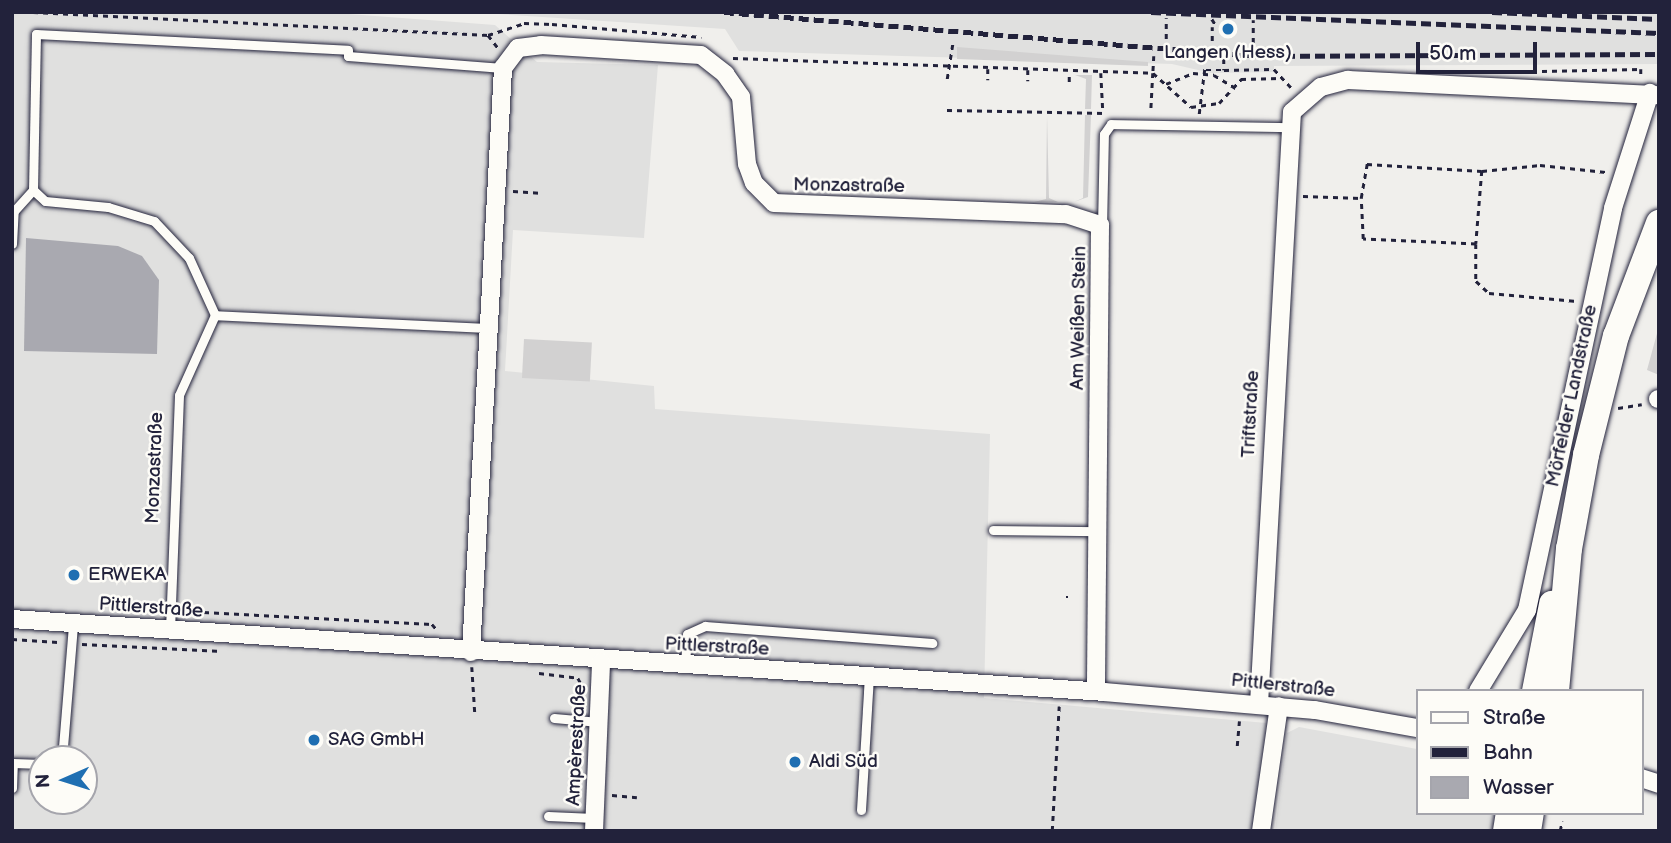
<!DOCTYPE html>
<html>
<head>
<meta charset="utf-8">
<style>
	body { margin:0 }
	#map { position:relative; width:1671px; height:843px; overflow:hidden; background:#f0efec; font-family:"Balsamiq Sans",sans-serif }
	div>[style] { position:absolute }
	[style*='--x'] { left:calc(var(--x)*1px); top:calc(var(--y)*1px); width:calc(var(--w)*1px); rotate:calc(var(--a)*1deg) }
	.built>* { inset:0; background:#e0e0df }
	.green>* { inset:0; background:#d2d1d1; transform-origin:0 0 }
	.water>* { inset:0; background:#a9a9b0 }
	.path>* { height:2.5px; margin-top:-1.25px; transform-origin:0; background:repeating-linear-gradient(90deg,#22223b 0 5px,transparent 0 10px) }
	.roads { filter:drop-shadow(0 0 2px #22223b) drop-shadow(0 0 2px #22223b) }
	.service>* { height:9px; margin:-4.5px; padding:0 4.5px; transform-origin:4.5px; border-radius:4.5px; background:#fdfcf7 }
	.minor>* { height:18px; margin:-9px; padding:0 9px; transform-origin:9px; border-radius:9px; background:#fdfcf7 }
	.secondary>* { height:26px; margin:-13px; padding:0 13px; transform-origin:13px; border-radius:13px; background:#fdfcf7 }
	.rail>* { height:5px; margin-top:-2.5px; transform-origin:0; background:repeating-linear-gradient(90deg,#22223b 0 10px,transparent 0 15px) }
	.dots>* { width:19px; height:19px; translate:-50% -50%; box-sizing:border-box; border:4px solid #fdfcf7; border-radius:50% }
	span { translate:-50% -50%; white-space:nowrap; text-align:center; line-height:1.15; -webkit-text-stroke:5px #fdfcf7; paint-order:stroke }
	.poi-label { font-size:19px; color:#22223b }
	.left { translate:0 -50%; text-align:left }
	.street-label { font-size:19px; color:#22223b }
	.frame { position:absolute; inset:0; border:14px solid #22223b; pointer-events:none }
	.legend { position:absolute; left:1416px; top:689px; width:228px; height:126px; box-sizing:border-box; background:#fdfcf7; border:2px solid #a5a5ac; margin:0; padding:9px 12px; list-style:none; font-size:21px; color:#22223b }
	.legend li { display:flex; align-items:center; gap:14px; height:35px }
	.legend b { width:35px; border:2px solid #a5a5ac }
	.north { position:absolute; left:28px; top:745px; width:70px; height:70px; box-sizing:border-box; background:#fdfcf7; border:2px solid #a5a5ac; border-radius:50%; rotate:267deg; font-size:19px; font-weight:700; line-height:28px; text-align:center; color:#22223b }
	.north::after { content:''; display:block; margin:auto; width:24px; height:32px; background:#1f6fb2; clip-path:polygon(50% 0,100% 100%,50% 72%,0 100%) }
	.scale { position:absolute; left:1416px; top:42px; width:121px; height:32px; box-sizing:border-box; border:4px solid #22223b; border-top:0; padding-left:9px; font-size:21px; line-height:24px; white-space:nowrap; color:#22223b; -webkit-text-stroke:5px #fdfcf7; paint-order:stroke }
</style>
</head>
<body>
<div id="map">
	<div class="built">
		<i style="clip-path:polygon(evenodd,12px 12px,322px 12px,495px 25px,537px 62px,658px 65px,644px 238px,513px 230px,505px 371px,654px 386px,655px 409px,990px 434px,984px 698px,1277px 724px,1261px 831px,12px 831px,12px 12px,42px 759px,84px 759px,84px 801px,42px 801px,42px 759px)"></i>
		<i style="clip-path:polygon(468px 12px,1659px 12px,1659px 64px,1274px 66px,1274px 72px,1211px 73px,1172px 64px,739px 51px,725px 29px)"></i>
		<i style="clip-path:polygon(1299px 727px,1417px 749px,1417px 813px,1496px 813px,1493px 831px,1275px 831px,1287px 733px)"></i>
	</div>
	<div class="green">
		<i style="clip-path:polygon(957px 47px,1148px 62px,1148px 66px,957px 59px)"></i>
		<i style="clip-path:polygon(1075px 75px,1092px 75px,1091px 109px,1085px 109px,1086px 79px)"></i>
		<i style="clip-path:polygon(1047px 115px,1049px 198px,1058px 202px,1034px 202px,1046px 199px)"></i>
		<i style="clip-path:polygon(1085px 115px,1091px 115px,1088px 197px,1074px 202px,1083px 198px)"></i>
		<i style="clip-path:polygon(1659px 326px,1659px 375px,1647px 370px)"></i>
		<i style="left:524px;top:339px;width:68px;height:39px;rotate:3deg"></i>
	</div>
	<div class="water">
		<i style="clip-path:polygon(26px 238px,118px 246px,142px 256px,159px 280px,157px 354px,24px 351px)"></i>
	</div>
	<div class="path">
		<i style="--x:33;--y:12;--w:456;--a:2.9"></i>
		<i style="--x:488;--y:35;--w:38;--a:-18"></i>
		<i style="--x:524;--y:23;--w:28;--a:2"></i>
		<i style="--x:552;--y:24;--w:150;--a:5"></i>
		<i style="--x:1212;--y:19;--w:9;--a:58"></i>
		<i style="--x:488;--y:35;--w:16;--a:52"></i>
		<i style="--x:1166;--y:39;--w:21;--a:-90"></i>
		<i style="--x:1212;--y:41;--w:14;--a:-90"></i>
		<i style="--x:1253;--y:43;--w:23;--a:-90"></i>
		<i style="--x:1154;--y:56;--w:17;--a:93"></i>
		<i style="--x:1153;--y:73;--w:51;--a:41.8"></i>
		<i style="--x:1191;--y:107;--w:28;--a:-8"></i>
		<i style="--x:1219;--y:103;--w:33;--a:-47"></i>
		<i style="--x:1241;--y:79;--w:41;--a:-1.4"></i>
		<i style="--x:733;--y:58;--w:420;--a:2"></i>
		<i style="--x:1153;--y:73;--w:39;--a:93"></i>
		<i style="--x:1224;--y:59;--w:11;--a:90"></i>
		<i style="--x:1224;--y:70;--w:50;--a:-1.1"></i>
		<i style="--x:1274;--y:69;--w:26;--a:47"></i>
		<i style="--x:988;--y:69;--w:11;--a:90"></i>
		<i style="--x:1028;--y:70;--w:11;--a:90"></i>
		<i style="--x:1206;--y:70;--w:18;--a:0"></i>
		<i style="--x:1542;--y:71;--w:99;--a:-1.2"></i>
		<i style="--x:1641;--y:69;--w:9;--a:90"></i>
		<i style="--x:1101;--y:73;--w:39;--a:87"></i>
		<i style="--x:947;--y:79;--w:39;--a:-81"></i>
		<i style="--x:1069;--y:82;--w:10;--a:-90"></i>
		<i style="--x:1166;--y:84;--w:29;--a:-22"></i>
		<i style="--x:1193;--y:73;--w:21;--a:5"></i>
		<i style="--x:1214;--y:75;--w:26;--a:31"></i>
		<i style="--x:947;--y:110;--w:158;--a:1.1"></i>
		<i style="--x:1199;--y:114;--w:49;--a:-83"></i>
		<i style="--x:1482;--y:171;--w:58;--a:-5.9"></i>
		<i style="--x:1540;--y:165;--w:66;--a:6.1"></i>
		<i style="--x:513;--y:191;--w:30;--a:4"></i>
		<i style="--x:1303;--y:196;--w:58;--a:2"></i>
		<i style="--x:1361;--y:198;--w:35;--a:-80"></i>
		<i style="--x:1367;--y:164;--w:115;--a:3.5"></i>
		<i style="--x:1482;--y:171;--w:73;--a:94.7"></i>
		<i style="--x:1476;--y:244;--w:113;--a:-177.5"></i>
		<i style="--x:1363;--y:239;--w:41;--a:-92.8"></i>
		<i style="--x:1476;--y:244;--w:37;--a:90"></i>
		<i style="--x:1476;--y:281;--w:18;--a:43"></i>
		<i style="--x:1489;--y:293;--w:88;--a:5.2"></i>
		<i style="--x:1618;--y:408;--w:24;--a:-9"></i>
		<i style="--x:1066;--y:597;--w:2;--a:0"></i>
		<i style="--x:184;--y:611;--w:248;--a:3"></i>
		<i style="--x:432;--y:624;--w:8;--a:50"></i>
		<i style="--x:12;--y:639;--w:46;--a:3.7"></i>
		<i style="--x:82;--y:644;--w:140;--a:2.9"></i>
		<i style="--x:472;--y:667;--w:46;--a:86.3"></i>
		<i style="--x:539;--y:673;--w:39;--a:7"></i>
		<i style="--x:578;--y:678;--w:10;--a:61"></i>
		<i style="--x:1237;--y:746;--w:25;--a:-85"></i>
		<i style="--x:612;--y:795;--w:25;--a:5"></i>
		<i style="--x:1052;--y:831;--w:125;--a:-86.8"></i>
		<i style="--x:1560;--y:831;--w:10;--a:-79"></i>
	</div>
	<div class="roads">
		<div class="service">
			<i style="--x:1102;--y:227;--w:93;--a:-88.8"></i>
			<i style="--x:1104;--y:134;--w:12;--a:-55"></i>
			<i style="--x:1111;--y:124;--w:176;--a:1"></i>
			<i style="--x:12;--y:244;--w:33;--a:-87"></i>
			<i style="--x:14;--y:211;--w:28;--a:-48"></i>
			<i style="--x:488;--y:328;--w:273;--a:-177.3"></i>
			<i style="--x:215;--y:315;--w:63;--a:-114.5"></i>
			<i style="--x:189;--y:258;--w:51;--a:-133.4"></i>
			<i style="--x:154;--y:221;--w:48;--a:-163.1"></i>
			<i style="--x:108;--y:207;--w:63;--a:-174.6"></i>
			<i style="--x:45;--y:201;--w:16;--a:-137"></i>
			<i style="--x:33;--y:190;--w:156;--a:-88.9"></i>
			<i style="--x:36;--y:34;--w:312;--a:2.9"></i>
			<i style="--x:348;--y:50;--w:6;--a:90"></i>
			<i style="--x:348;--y:56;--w:155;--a:4.4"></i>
			<i style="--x:993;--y:530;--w:104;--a:0.6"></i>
			<i style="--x:170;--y:630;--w:235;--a:-87.8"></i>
			<i style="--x:179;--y:395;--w:88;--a:-65.8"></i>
			<i style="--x:685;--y:664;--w:30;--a:-86"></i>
			<i style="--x:687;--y:634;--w:20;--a:-24"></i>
			<i style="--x:705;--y:626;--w:228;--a:4.3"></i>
			<i style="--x:554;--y:718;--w:45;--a:5.1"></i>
			<i style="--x:62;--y:759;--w:135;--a:-85.3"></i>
			<i style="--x:12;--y:788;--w:25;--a:-88"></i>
			<i style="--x:13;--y:763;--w:29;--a:2"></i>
			<i style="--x:861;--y:810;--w:134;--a:-86.6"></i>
			<i style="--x:548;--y:816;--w:46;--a:2.5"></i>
		</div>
		<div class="minor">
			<i style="--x:1658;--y:399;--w:1;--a:0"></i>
			<i style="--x:12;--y:619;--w:1094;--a:3.82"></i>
			<i style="--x:1104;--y:692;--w:212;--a:4.9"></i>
			<i style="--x:1315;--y:710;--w:104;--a:10"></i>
			<i style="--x:471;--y:652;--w:585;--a:-86.86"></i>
			<i style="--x:503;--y:68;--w:25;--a:-53"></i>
			<i style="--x:518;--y:48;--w:23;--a:-7"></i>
			<i style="--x:541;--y:45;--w:160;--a:3.6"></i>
			<i style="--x:701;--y:55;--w:31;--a:38"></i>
			<i style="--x:725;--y:74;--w:28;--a:55"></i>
			<i style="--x:741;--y:97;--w:67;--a:84.9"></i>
			<i style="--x:747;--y:164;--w:20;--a:70"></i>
			<i style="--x:754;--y:183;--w:28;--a:45"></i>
			<i style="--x:774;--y:203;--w:292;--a:2.2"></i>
			<i style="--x:1066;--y:214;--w:36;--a:18"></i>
			<i style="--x:1100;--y:225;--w:466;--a:90.5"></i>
			<i style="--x:1478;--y:691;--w:95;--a:-58.8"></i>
			<i style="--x:1527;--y:610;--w:411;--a:-77.9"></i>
			<i style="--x:1613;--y:208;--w:121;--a:-72.2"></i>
			<i style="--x:1259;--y:704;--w:593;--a:-86.81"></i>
			<i style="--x:1292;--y:112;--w:38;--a:-41"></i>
			<i style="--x:1321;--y:87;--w:28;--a:-15"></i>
			<i style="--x:1348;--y:80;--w:311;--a:2.8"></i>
			<i style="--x:1641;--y:778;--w:19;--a:18"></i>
			<i style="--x:594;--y:831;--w:169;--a:-87.6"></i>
			<i style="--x:1261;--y:831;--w:126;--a:-81.8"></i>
		</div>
		<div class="secondary">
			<i style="--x:1535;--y:691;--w:89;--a:-78.9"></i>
			<i style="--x:1556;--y:691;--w:143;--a:-84.8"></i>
			<i style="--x:1569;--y:549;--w:96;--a:-79.7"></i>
			<i style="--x:1586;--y:455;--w:123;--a:-75.9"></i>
			<i style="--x:1616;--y:336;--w:121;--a:-69.2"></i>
			<i style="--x:1506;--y:831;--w:18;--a:-81"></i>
			<i style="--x:1528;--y:831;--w:18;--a:-81"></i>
		</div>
	</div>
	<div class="rail">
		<i style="--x:724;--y:12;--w:533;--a:4.74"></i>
		<i style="--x:1255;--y:56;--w:404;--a:-0.3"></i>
		<i style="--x:1151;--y:12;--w:508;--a:2.37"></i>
		<i style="--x:1492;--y:12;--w:167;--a:2.4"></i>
	</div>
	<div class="dots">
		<i style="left:1228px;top:29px;background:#1f6fb2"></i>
		<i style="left:74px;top:575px;background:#1f6fb2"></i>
		<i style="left:314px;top:740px;background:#1f6fb2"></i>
		<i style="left:795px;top:762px;background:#1f6fb2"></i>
	</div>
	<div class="poi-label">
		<span style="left:1228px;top:53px">Langen (Hess)</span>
		<span class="left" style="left:88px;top:575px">ERWEKA</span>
		<span class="left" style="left:328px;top:740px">SAG GmbH</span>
		<span class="left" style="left:809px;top:762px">Aldi Süd</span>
	</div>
	<div class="street-label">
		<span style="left:849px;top:186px;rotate:1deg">Monzastraße</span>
		<span style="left:1079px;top:318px;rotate:-89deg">Am Weißen Stein</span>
		<span style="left:1572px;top:396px;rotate:-78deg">Mörfelder Landstraße</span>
		<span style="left:1251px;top:414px;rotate:-87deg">Triftstraße</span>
		<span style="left:155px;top:468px;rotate:-88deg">Monzastraße</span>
		<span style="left:151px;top:608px;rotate:4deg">Pittlerstraße</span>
		<span style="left:717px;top:647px;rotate:3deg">Pittlerstraße</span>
		<span style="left:1283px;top:686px;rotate:6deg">Pittlerstraße</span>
		<span style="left:577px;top:745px;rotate:-87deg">Ampèrestraße</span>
	</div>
	<div class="frame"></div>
	<ul class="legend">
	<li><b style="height:9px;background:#fdfcf7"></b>Straße</li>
	<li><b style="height:9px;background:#22223b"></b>Bahn</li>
	<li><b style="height:19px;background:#a9a9b0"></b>Wasser</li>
	</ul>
	<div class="north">N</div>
	<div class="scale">50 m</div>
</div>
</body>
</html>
